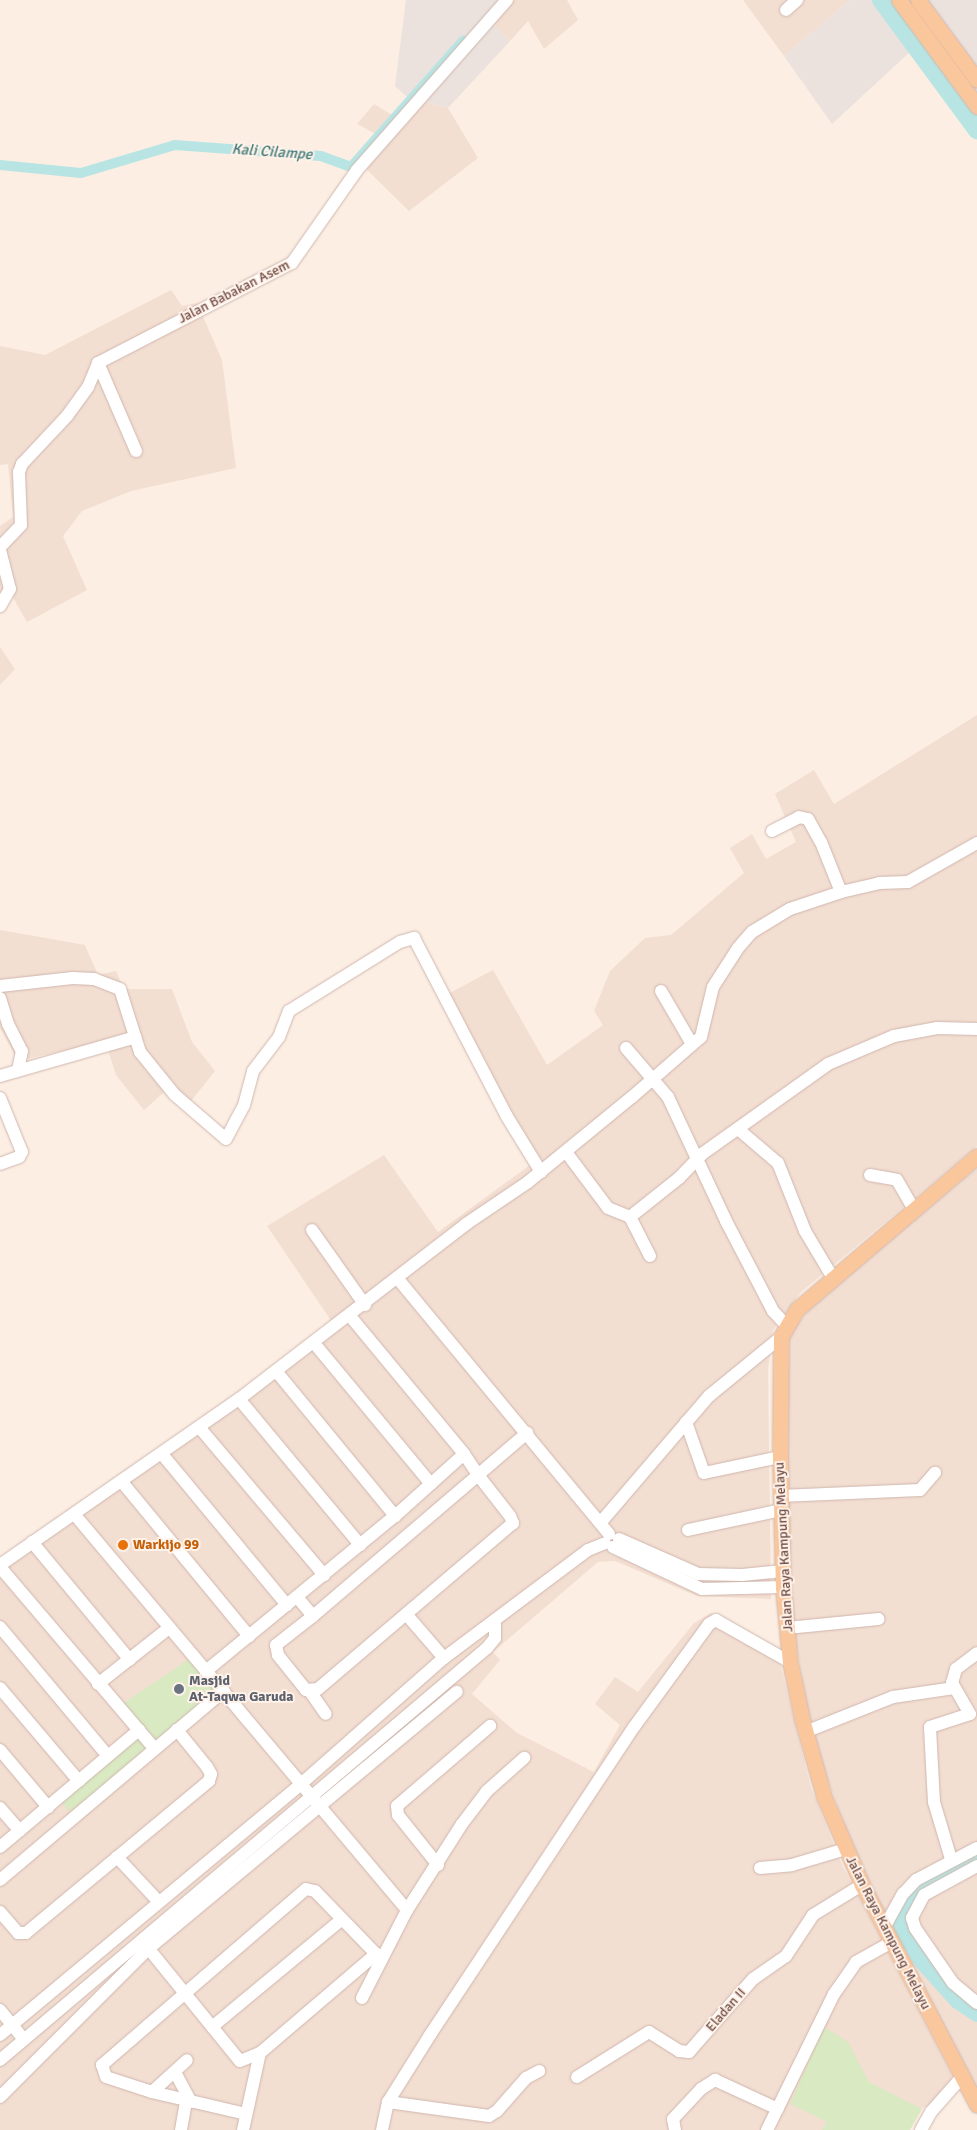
<!DOCTYPE html>
<html>
<head>
<meta charset="utf-8">
<style>
	body { margin:0 }
	#map { position:relative; width:977px; height:2130px; overflow:hidden; background:#fceee3; font-family:Signika,sans-serif }
	div>[style] { position:absolute }
	[style*='--x'] { left:calc(var(--x)*1px); top:calc(var(--y)*1px); width:calc(var(--w)*1px); rotate:calc(var(--a)*1deg) }
	.residential>* { inset:0; background:#f3ded2 }
	.industrial>* { inset:0; background:#ebe2de }
	.green>* { inset:0; background:#d9e9c2; transform-origin:0 0 }
	.canal>* { height:10px; margin:-5px; padding:0 5px; transform-origin:5px; border-radius:5px; background:#b8e5e3 }
	.river>* { height:18px; margin:-9px; padding:0 9px; transform-origin:9px; border-radius:9px; background:#b8e5e3 }
	.roads { filter:drop-shadow(0 0 1px #cfb6ad) drop-shadow(0 0 1px #cfb6ad) }
	.minor>* { height:12px; margin:-6px; padding:0 6px; transform-origin:6px; border-radius:6px; background:#fff }
	.major>* { height:15px; margin:-7.5px; padding:0 7.5px; transform-origin:7.5px; border-radius:7.5px; background:#fac69c }
	.dots>* { width:14px; height:14px; translate:-50% -50%; box-sizing:border-box; border:2px solid #fff2e9; border-radius:50% }
	span { translate:-50% -50%; white-space:nowrap; text-align:center; line-height:1.15; -webkit-text-stroke:4px #fff2e9; paint-order:stroke }
	.street-label { font-size:14px; color:#745149 }
	.food-label { font-size:14px; color:#c56008; font-weight:700 }
	.left { translate:0 -50%; text-align:left }
	.worship-label { font-size:14px; color:#5b616d; font-weight:700 }
	.water-label { font-size:15px; color:#3d7978; font-style:italic }
</style>
</head>
<body>
<div id="map">
	<div class="residential">
		<i style="clip-path:polygon(501px 0,567px 0,578px 20px,544px 49px,528px 21px,510px 41px,487px 19px)"></i>
		<i style="clip-path:polygon(743px 0,850px 0,784px 56px)"></i>
		<i style="clip-path:polygon(407px 97px,448px 108px,478px 158px,409px 211px,357px 160px,376px 134px,357px 124px,374px 104px,392px 115px)"></i>
		<i style="clip-path:polygon(171px 290px,182px 306px,197px 303px,222px 360px,236px 468px,131px 491px,82px 511px,63px 536px,87px 590px,27px 622px,11px 594px,0 605px,0 526px,13px 517px,8px 464px,0 465px,0 346px,45px 355px)"></i>
		<i style="clip-path:polygon(0 647px,15px 669px,0 685px)"></i>
		<i style="clip-path:polygon(977px 715px,977px 1146px,801px 1292px,773px 1330px,768px 1369px,771px 1599px,697px 1596px,615px 1561px,598px 1562px,493px 1652px,500px 1660px,472px 1694px,517px 1733px,594px 1772px,620px 1725px,595px 1704px,615px 1677px,638px 1692px,694px 1623px,711px 1613px,779px 1659px,811px 1788px,843px 1867px,952px 2076px,948px 2100px,851px 2130px,0 2130px,0 1568px,334px 1325px,267px 1226px,384px 1155px,438px 1232px,530px 1165px,444px 996px,493px 970px,547px 1065px,603px 1025px,594px 1011px,610px 971px,645px 938px,671px 935px,744px 873px,730px 848px,752px 834px,766px 859px,796px 842px,775px 794px,814px 770px,834px 804px)"></i>
		<i style="clip-path:polygon(0 930px,85px 945px,98px 975px,116px 971px,124px 989px,172px 989px,192px 1042px,215px 1071px,191px 1101px,170px 1087px,144px 1110px,116px 1075px,105px 1041px,18px 1061px,0 1028px)"></i>
		<i style="clip-path:polygon(977px 1168px,977px 2096px,893px 1933px,846px 1829px,812px 1737px,794px 1628px,782px 1374px,786px 1339px,814px 1303px)"></i>
	</div>
	<div class="industrial">
		<i style="clip-path:polygon(406px 0,501px 0,488px 19px,510px 41px,448px 108px,407px 97px,395px 86px)"></i>
		<i style="clip-path:polygon(850px 0,977px 0,977px 135px,911px 51px,832px 124px,784px 56px)"></i>
	</div>
	<div class="green">
		<i style="clip-path:polygon(192px 1657px,219px 1690px,154px 1746px,121px 1705px)"></i>
		<i style="left:139px;top:1731px;width:24px;height:104px;rotate:54deg"></i>
		<i style="clip-path:polygon(824px 2027px,848px 2042px,869px 2082px,922px 2109px,910px 2130px,822px 2130px,827px 2122px,790px 2104px)"></i>
	</div>
	<div class="canal">
		<i style="--x:0;--y:165;--w:81;--a:5.6"></i>
		<i style="--x:81;--y:173;--w:98;--a:-16.6"></i>
		<i style="--x:175;--y:145;--w:146;--a:4.3"></i>
		<i style="--x:321;--y:156;--w:32;--a:20"></i>
		<i style="--x:351;--y:167;--w:169;--a:-48.4"></i>
	</div>
	<div class="river">
		<i style="--x:881;--y:0;--w:162;--a:53.6"></i>
		<i style="--x:977;--y:1857;--w:31;--a:161"></i>
		<i style="--x:948;--y:1867;--w:55;--a:140.2"></i>
		<i style="--x:906;--y:1902;--w:21;--a:109"></i>
		<i style="--x:899;--y:1922;--w:44;--a:58.8"></i>
		<i style="--x:922;--y:1960;--w:54;--a:48"></i>
		<i style="--x:958;--y:2000;--w:23;--a:34"></i>
	</div>
	<div class="roads">
		<div class="minor">
			<i style="--x:786;--y:10;--w:15;--a:-42"></i>
			<i style="--x:98;--y:363;--w:96;--a:66.6"></i>
			<i style="--x:0;--y:547;--w:30;--a:-46"></i>
			<i style="--x:21;--y:525;--w:53;--a:-92.2"></i>
			<i style="--x:19;--y:472;--w:9;--a:-69"></i>
			<i style="--x:22;--y:464;--w:66;--a:-46.8"></i>
			<i style="--x:67;--y:416;--w:36;--a:-54"></i>
			<i style="--x:88;--y:387;--w:26;--a:-67"></i>
			<i style="--x:98;--y:363;--w:218;--a:-27.3"></i>
			<i style="--x:292;--y:263;--w:113;--a:-55"></i>
			<i style="--x:357;--y:170;--w:227;--a:-48.6"></i>
			<i style="--x:0;--y:550;--w:40;--a:75.6"></i>
			<i style="--x:10;--y:589;--w:20;--a:120"></i>
			<i style="--x:772;--y:831;--w:30;--a:-27"></i>
			<i style="--x:799;--y:817;--w:9;--a:13"></i>
			<i style="--x:808;--y:819;--w:26;--a:61"></i>
			<i style="--x:821;--y:842;--w:54;--a:68.2"></i>
			<i style="--x:0;--y:986;--w:73;--a:-6.3"></i>
			<i style="--x:73;--y:978;--w:21;--a:3"></i>
			<i style="--x:94;--y:979;--w:28;--a:21"></i>
			<i style="--x:120;--y:989;--w:66;--a:72.4"></i>
			<i style="--x:140;--y:1052;--w:55;--a:50.9"></i>
			<i style="--x:175;--y:1095;--w:67;--a:40.8"></i>
			<i style="--x:226;--y:1139;--w:38;--a:-62"></i>
			<i style="--x:244;--y:1105;--w:35;--a:-75"></i>
			<i style="--x:253;--y:1071;--w:43;--a:-52.6"></i>
			<i style="--x:279;--y:1037;--w:28;--a:-69"></i>
			<i style="--x:289;--y:1011;--w:131;--a:-31.9"></i>
			<i style="--x:400;--y:942;--w:15;--a:-16"></i>
			<i style="--x:414;--y:938;--w:199;--a:62.5"></i>
			<i style="--x:506;--y:1115;--w:67;--a:58.4"></i>
			<i style="--x:661;--y:991;--w:61;--a:59.7"></i>
			<i style="--x:0;--y:998;--w:27;--a:73"></i>
			<i style="--x:8;--y:1024;--w:30;--a:63"></i>
			<i style="--x:22;--y:1051;--w:19;--a:102"></i>
			<i style="--x:626;--y:1048;--w:65;--a:49.4"></i>
			<i style="--x:668;--y:1097;--w:137;--a:64.9"></i>
			<i style="--x:726;--y:1221;--w:102;--a:62.4"></i>
			<i style="--x:773;--y:1311;--w:19;--a:47"></i>
			<i style="--x:0;--y:1076;--w:141;--a:-16"></i>
			<i style="--x:0;--y:1098;--w:58;--a:67.8"></i>
			<i style="--x:22;--y:1152;--w:6;--a:121"></i>
			<i style="--x:19;--y:1157;--w:20;--a:160"></i>
			<i style="--x:738;--y:1129;--w:52;--a:40.4"></i>
			<i style="--x:778;--y:1163;--w:73;--a:68.3"></i>
			<i style="--x:805;--y:1231;--w:55;--a:59.2"></i>
			<i style="--x:566;--y:1152;--w:70;--a:53.1"></i>
			<i style="--x:608;--y:1208;--w:24;--a:22"></i>
			<i style="--x:870;--y:1175;--w:27;--a:10"></i>
			<i style="--x:897;--y:1180;--w:34;--a:60"></i>
			<i style="--x:312;--y:1230;--w:92;--a:54.8"></i>
			<i style="--x:650;--y:1256;--w:44;--a:-117.1"></i>
			<i style="--x:630;--y:1217;--w:63;--a:-38.5"></i>
			<i style="--x:679;--y:1178;--w:33;--a:-46"></i>
			<i style="--x:702;--y:1154;--w:155;--a:-35.5"></i>
			<i style="--x:828;--y:1064;--w:72;--a:-23"></i>
			<i style="--x:894;--y:1036;--w:44;--a:-10.5"></i>
			<i style="--x:937;--y:1028;--w:40;--a:1.4"></i>
			<i style="--x:398;--y:1279;--w:331;--a:50.4"></i>
			<i style="--x:350;--y:1316;--w:179;--a:50.4"></i>
			<i style="--x:464;--y:1454;--w:25;--a:56"></i>
			<i style="--x:478;--y:1475;--w:52;--a:52"></i>
			<i style="--x:510;--y:1516;--w:8;--a:67"></i>
			<i style="--x:513;--y:1523;--w:256;--a:139.6"></i>
			<i style="--x:318;--y:1689;--w:12;--a:175"></i>
			<i style="--x:306;--y:1690;--w:45;--a:-128.7"></i>
			<i style="--x:278;--y:1655;--w:10;--a:-101"></i>
			<i style="--x:276;--y:1645;--w:47;--a:-38.1"></i>
			<i style="--x:313;--y:1616;--w:217;--a:-40.5"></i>
			<i style="--x:478;--y:1475;--w:65;--a:-40.6"></i>
			<i style="--x:314;--y:1343;--w:183;--a:50.3"></i>
			<i style="--x:276;--y:1371;--w:188;--a:50.6"></i>
			<i style="--x:239;--y:1399;--w:190;--a:50.3"></i>
			<i style="--x:686;--y:1422;--w:54;--a:70.6"></i>
			<i style="--x:704;--y:1473;--w:78;--a:-11.9"></i>
			<i style="--x:199;--y:1427;--w:194;--a:49.8"></i>
			<i style="--x:162;--y:1454;--w:196;--a:50.4"></i>
			<i style="--x:122;--y:1482;--w:200;--a:50.5"></i>
			<i style="--x:780;--y:1496;--w:140;--a:-2.5"></i>
			<i style="--x:920;--y:1490;--w:23;--a:-49"></i>
			<i style="--x:75;--y:1515;--w:516;--a:49.95"></i>
			<i style="--x:601;--y:1522;--w:166;--a:-49.4"></i>
			<i style="--x:709;--y:1396;--w:93;--a:-39.3"></i>
			<i style="--x:688;--y:1530;--w:95;--a:-12.1"></i>
			<i style="--x:619;--y:1539;--w:86;--a:23.9"></i>
			<i style="--x:698;--y:1574;--w:44;--a:1.3"></i>
			<i style="--x:742;--y:1575;--w:41;--a:-5.6"></i>
			<i style="--x:32;--y:1542;--w:153;--a:50.3"></i>
			<i style="--x:613;--y:1547;--w:98;--a:25.3"></i>
			<i style="--x:702;--y:1589;--w:81;--a:-1.4"></i>
			<i style="--x:0;--y:1565;--w:291;--a:-34.8"></i>
			<i style="--x:239;--y:1399;--w:287;--a:-37.6"></i>
			<i style="--x:466;--y:1224;--w:75;--a:-34.1"></i>
			<i style="--x:528;--y:1182;--w:134;--a:-39.3"></i>
			<i style="--x:632;--y:1097;--w:91;--a:-41"></i>
			<i style="--x:701;--y:1037;--w:51;--a:-76.5"></i>
			<i style="--x:713;--y:987;--w:46;--a:-57.3"></i>
			<i style="--x:738;--y:948;--w:21;--a:-49"></i>
			<i style="--x:752;--y:932;--w:44;--a:-31.2"></i>
			<i style="--x:790;--y:909;--w:54;--a:-18.4"></i>
			<i style="--x:841;--y:892;--w:39;--a:-13"></i>
			<i style="--x:879;--y:883;--w:29;--a:-2"></i>
			<i style="--x:908;--y:882;--w:79;--a:-29.5"></i>
			<i style="--x:0;--y:1567;--w:239;--a:49.6"></i>
			<i style="--x:297;--y:1597;--w:25;--a:50"></i>
			<i style="--x:406;--y:1614;--w:58;--a:49.2"></i>
			<i style="--x:0;--y:1627;--w:168;--a:50.1"></i>
			<i style="--x:787;--y:1628;--w:92;--a:-5.6"></i>
			<i style="--x:206;--y:1671;--w:244;--a:-39.4"></i>
			<i style="--x:395;--y:1516;--w:93;--a:-41.9"></i>
			<i style="--x:98;--y:1684;--w:90;--a:-38.3"></i>
			<i style="--x:0;--y:1688;--w:122;--a:49.7"></i>
			<i style="--x:309;--y:1690;--w:29;--a:55"></i>
			<i style="--x:805;--y:1732;--w:95;--a:-21.7"></i>
			<i style="--x:893;--y:1697;--w:62;--a:-8.4"></i>
			<i style="--x:0;--y:1750;--w:75;--a:49.9"></i>
			<i style="--x:0;--y:1808;--w:30;--a:49"></i>
			<i style="--x:0;--y:1847;--w:182;--a:-40.1"></i>
			<i style="--x:117;--y:1857;--w:60;--a:47"></i>
			<i style="--x:951;--y:1859;--w:59;--a:-106.6"></i>
			<i style="--x:934;--y:1802;--w:75;--a:-93.1"></i>
			<i style="--x:930;--y:1727;--w:42;--a:-18"></i>
			<i style="--x:970;--y:1714;--w:36;--a:-120"></i>
			<i style="--x:952;--y:1683;--w:15;--a:-74"></i>
			<i style="--x:956;--y:1669;--w:26;--a:-37"></i>
			<i style="--x:438;--y:1865;--w:64;--a:-128.7"></i>
			<i style="--x:398;--y:1815;--w:9;--a:-96"></i>
			<i style="--x:397;--y:1806;--w:123;--a:-40.7"></i>
			<i style="--x:977;--y:1866;--w:60;--a:151.3"></i>
			<i style="--x:924;--y:1895;--w:26;--a:118"></i>
			<i style="--x:912;--y:1918;--w:10;--a:73"></i>
			<i style="--x:915;--y:1928;--w:67;--a:55.4"></i>
			<i style="--x:953;--y:1983;--w:31;--a:40"></i>
			<i style="--x:760;--y:1868;--w:32;--a:-5"></i>
			<i style="--x:792;--y:1865;--w:56;--a:-16.5"></i>
			<i style="--x:0;--y:1880;--w:293;--a:-40.2"></i>
			<i style="--x:0;--y:1912;--w:28;--a:49"></i>
			<i style="--x:18;--y:1933;--w:8;--a:0"></i>
			<i style="--x:26;--y:1933;--w:238;--a:-39.7"></i>
			<i style="--x:209;--y:1781;--w:7;--a:-74"></i>
			<i style="--x:211;--y:1774;--w:8;--a:-120"></i>
			<i style="--x:207;--y:1767;--w:48;--a:-129"></i>
			<i style="--x:885;--y:1926;--w:37;--a:-61"></i>
			<i style="--x:903;--y:1894;--w:19;--a:-47"></i>
			<i style="--x:916;--y:1880;--w:69;--a:-27.7"></i>
			<i style="--x:144;--y:1943;--w:152;--a:50.9"></i>
			<i style="--x:240;--y:2061;--w:22;--a:-22"></i>
			<i style="--x:260;--y:2053;--w:153;--a:-40.5"></i>
			<i style="--x:376;--y:1954;--w:7;--a:27"></i>
			<i style="--x:362;--y:1998;--w:99;--a:-62.9"></i>
			<i style="--x:407;--y:1910;--w:102;--a:-57.4"></i>
			<i style="--x:462;--y:1824;--w:41;--a:-52.9"></i>
			<i style="--x:487;--y:1791;--w:50;--a:-41.7"></i>
			<i style="--x:0;--y:2010;--w:38;--a:51"></i>
			<i style="--x:212;--y:2027;--w:169;--a:-39.7"></i>
			<i style="--x:0;--y:2035;--w:393;--a:-39.8"></i>
			<i style="--x:302;--y:1783;--w:189;--a:-41.4"></i>
			<i style="--x:444;--y:1658;--w:180;--a:-36.9"></i>
			<i style="--x:588;--y:1550;--w:18;--a:-22"></i>
			<i style="--x:0;--y:2060;--w:638;--a:-40.23"></i>
			<i style="--x:487;--y:1648;--w:13;--a:-51"></i>
			<i style="--x:495;--y:1638;--w:15;--a:-90"></i>
			<i style="--x:175;--y:2072;--w:34;--a:62"></i>
			<i style="--x:577;--y:2077;--w:85;--a:-32"></i>
			<i style="--x:649;--y:2032;--w:36;--a:32"></i>
			<i style="--x:679;--y:2051;--w:10;--a:6"></i>
			<i style="--x:689;--y:2052;--w:97;--a:-48.8"></i>
			<i style="--x:753;--y:1979;--w:40;--a:-34.9"></i>
			<i style="--x:786;--y:1956;--w:49;--a:-56.6"></i>
			<i style="--x:813;--y:1915;--w:57;--a:-31.5"></i>
			<i style="--x:152;--y:2092;--w:47;--a:-42.4"></i>
			<i style="--x:0;--y:2097;--w:209;--a:-45"></i>
			<i style="--x:148;--y:1949;--w:402;--a:-39.8"></i>
			<i style="--x:388;--y:2102;--w:102;--a:7.9"></i>
			<i style="--x:489;--y:2116;--w:9;--a:-32"></i>
			<i style="--x:497;--y:2111;--w:44;--a:-48.7"></i>
			<i style="--x:526;--y:2078;--w:15;--a:-28"></i>
			<i style="--x:246;--y:2114;--w:97;--a:-166.8"></i>
			<i style="--x:152;--y:2092;--w:48;--a:-161.9"></i>
			<i style="--x:106;--y:2077;--w:13;--a:-108"></i>
			<i style="--x:102;--y:2065;--w:269;--a:-40.8"></i>
			<i style="--x:306;--y:1889;--w:9;--a:13"></i>
			<i style="--x:315;--y:1891;--w:88;--a:45.9"></i>
			<i style="--x:181;--y:2130;--w:28;--a:-80"></i>
			<i style="--x:243;--y:2130;--w:79;--a:-77.6"></i>
			<i style="--x:382;--y:2130;--w:29;--a:-78"></i>
			<i style="--x:388;--y:2102;--w:79;--a:-57.9"></i>
			<i style="--x:430;--y:2035;--w:369;--a:-56.5"></i>
			<i style="--x:634;--y:1727;--w:127;--a:-53.9"></i>
			<i style="--x:709;--y:1624;--w:8;--a:-30"></i>
			<i style="--x:716;--y:1620;--w:6;--a:31"></i>
			<i style="--x:721;--y:1623;--w:79;--a:29.5"></i>
			<i style="--x:675;--y:2130;--w:11;--a:-100"></i>
			<i style="--x:673;--y:2119;--w:41;--a:-47"></i>
			<i style="--x:701;--y:2089;--w:17;--a:-33"></i>
			<i style="--x:715;--y:2080;--w:69;--a:24.7"></i>
			<i style="--x:767;--y:2130;--w:152;--a:-63.8"></i>
			<i style="--x:834;--y:1994;--w:39;--a:-55"></i>
			<i style="--x:856;--y:1962;--w:41;--a:-29.1"></i>
			<i style="--x:921;--y:2130;--w:21;--a:-61"></i>
			<i style="--x:931;--y:2112;--w:47;--a:-48.5"></i>
		</div>
		<div class="major">
			<i style="--x:899;--y:0;--w:132;--a:53.7"></i>
			<i style="--x:918;--y:0;--w:99;--a:53.6"></i>
			<i style="--x:977;--y:1156;--w:236;--a:139.6"></i>
			<i style="--x:797;--y:1309;--w:32;--a:120"></i>
			<i style="--x:781;--y:1337;--w:120;--a:90.5"></i>
			<i style="--x:780;--y:1457;--w:130;--a:88.7"></i>
			<i style="--x:783;--y:1587;--w:75;--a:84.7"></i>
			<i style="--x:790;--y:1662;--w:58;--a:78.1"></i>
			<i style="--x:802;--y:1719;--w:81;--a:74.2"></i>
			<i style="--x:824;--y:1797;--w:96;--a:66.6"></i>
			<i style="--x:862;--y:1885;--w:248;--a:62.4"></i>
		</div>
	</div>
	<div class="dots">
		<i style="left:123px;top:1545px;background:#e8710a"></i>
		<i style="left:179px;top:1689px;background:#6b7280"></i>
	</div>
	<div class="street-label">
		<span style="left:234px;top:292px;rotate:-27deg">Jalan Babakan Asem</span>
		<span style="left:784px;top:1547px;rotate:-93deg">Jalan Raya Kampung Melayu</span>
		<span style="left:888px;top:1933px;rotate:63deg">Jalan Raya Kampung Melayu</span>
		<span style="left:726px;top:2010px;rotate:-49deg">Eladan II</span>
	</div>
	<div class="food-label">
		<span class="left" style="left:133px;top:1545px">Warkijo 99</span>
	</div>
	<div class="worship-label">
		<span class="left" style="left:189px;top:1689px">Masjid<br>At-Taqwa Garuda</span>
	</div>
	<div class="water-label">
		<span style="left:272px;top:152px;rotate:4deg">Kali Cilampe</span>
	</div>
</div>
</body>
</html>
